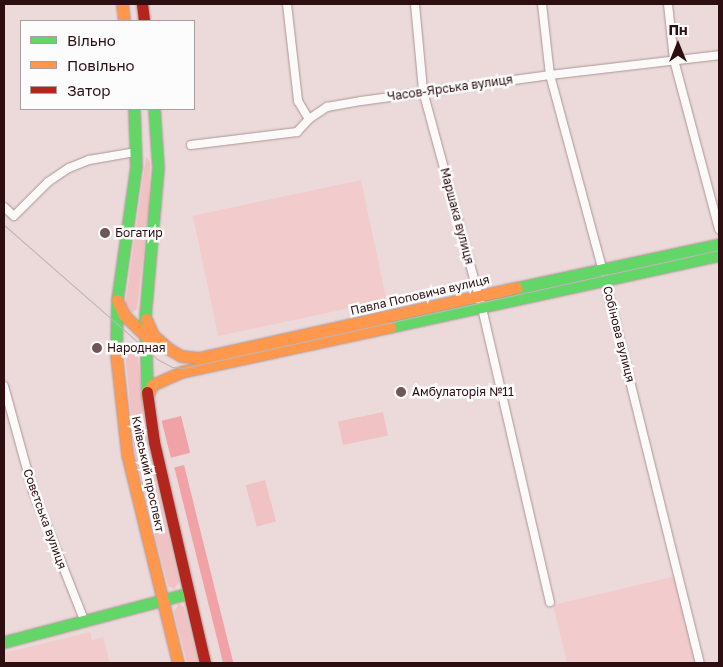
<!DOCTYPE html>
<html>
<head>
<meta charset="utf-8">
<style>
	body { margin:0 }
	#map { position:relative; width:723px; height:667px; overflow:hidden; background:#ecdada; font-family:"Golos Text",sans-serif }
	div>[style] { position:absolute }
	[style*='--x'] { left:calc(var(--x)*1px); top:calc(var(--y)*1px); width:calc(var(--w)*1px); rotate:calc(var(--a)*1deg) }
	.built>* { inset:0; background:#f2cbcc; transform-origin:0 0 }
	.green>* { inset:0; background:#f0c2c3; transform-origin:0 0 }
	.forest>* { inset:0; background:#f0a2a7; transform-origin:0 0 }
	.roads { filter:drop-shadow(0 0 1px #ac9596) drop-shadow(0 0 1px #ac9596) }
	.street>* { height:8px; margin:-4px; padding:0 4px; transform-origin:4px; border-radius:4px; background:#fcf9f9 }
	.fast>* { height:11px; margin:-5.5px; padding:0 5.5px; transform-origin:5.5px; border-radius:5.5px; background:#63d668 }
	.slow>* { height:11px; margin:-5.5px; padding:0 5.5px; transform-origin:5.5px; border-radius:5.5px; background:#ff974d }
	.jam>* { height:11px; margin:-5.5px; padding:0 5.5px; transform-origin:5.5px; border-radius:5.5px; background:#b3261e }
	.tram>* { height:1px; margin:-0.5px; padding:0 0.5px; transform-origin:0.5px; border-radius:0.5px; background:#bdb7b7 }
	.dots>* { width:14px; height:14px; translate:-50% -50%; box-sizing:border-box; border:2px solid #fcfcfc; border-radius:50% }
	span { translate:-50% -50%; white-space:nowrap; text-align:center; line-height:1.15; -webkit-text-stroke:5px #fcfcfc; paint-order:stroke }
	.street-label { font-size:12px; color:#2d0f11 }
	.poi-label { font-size:12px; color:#2d0f11 }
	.left { translate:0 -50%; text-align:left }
	.frame { position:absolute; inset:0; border:5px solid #2d0f11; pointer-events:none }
	.legend { position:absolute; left:20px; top:20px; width:175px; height:90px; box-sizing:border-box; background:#fcfcfc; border:1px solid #a99d9e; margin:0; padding:6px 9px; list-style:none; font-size:15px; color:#2d0f11 }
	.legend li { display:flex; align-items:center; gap:10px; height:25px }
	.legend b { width:25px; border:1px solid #a99d9e }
	.north { position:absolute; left:653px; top:20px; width:50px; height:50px; -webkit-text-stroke:4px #fcfcfc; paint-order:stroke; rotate:0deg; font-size:14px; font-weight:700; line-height:20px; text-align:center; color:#2d0f11 }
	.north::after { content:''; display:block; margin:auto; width:18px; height:22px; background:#2d0f11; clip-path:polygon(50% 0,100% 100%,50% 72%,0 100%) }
</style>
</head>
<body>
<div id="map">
	<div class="built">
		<i style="left:361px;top:180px;width:123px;height:172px;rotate:78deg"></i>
		<i style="clip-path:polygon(676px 576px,696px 663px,567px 663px,553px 605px)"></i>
		<i style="clip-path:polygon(90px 632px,92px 640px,103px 637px,110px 663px,4px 663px,4px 653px)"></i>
	</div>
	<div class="green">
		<i style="clip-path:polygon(146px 157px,150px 162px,149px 206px,137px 309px,130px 314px,125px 307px)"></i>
		<i style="clip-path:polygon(129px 344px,137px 348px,146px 442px,179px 582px,174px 589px,168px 586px,135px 456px,125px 351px)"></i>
		<i style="left:383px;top:412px;width:24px;height:46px;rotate:78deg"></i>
		<i style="left:265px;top:480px;width:43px;height:20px;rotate:75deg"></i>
		<i style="clip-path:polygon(179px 603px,184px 607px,198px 663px,187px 663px,174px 612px)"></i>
	</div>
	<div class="forest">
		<i style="left:181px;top:416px;width:38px;height:20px;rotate:76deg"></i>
		<i style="left:184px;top:465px;width:204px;height:10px;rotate:76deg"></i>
	</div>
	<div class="roads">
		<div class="street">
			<i style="--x:287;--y:4;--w:98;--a:83.5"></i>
			<i style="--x:298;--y:101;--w:21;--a:59"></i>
			<i style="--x:415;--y:4;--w:87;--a:84.7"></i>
			<i style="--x:423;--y:91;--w:225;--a:74.8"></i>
			<i style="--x:482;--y:308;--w:302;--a:77"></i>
			<i style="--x:542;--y:4;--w:71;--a:83.6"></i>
			<i style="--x:550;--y:75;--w:204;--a:74.9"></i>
			<i style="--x:603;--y:272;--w:403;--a:76.1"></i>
			<i style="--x:668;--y:4;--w:56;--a:83.9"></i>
			<i style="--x:674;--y:60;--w:175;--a:75.1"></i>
			<i style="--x:191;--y:145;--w:107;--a:-7"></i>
			<i style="--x:297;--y:132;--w:18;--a:-47"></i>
			<i style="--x:309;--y:119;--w:22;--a:-34"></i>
			<i style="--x:327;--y:107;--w:35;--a:-10"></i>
			<i style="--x:361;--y:101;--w:191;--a:-7.8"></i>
			<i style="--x:550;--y:75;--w:170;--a:-6.7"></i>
			<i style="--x:4;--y:207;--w:13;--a:42"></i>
			<i style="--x:14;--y:216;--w:48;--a:-45"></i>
			<i style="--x:48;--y:182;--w:25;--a:-34"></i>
			<i style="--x:69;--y:168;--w:22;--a:-22"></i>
			<i style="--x:89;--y:160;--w:48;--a:-9.7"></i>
			<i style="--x:4;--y:386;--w:109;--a:74.6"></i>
			<i style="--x:33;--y:491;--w:139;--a:68.4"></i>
		</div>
		<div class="fast">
			<i style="--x:516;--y:288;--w:208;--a:-12.2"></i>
			<i style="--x:390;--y:327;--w:337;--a:-12.3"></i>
			<i style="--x:116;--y:354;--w:54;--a:-88.9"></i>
			<i style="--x:117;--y:300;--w:134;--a:-81.9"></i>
			<i style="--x:136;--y:167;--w:58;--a:-92"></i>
			<i style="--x:147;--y:392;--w:76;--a:-91.5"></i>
			<i style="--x:145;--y:316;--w:150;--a:-85"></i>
			<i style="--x:158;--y:167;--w:58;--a:-93.9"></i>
			<i style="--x:4;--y:642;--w:191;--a:-14.8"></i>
		</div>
		<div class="slow">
			<i style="--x:122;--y:4;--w:17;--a:83"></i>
			<i style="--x:117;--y:300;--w:17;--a:65"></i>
			<i style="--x:124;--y:315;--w:35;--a:44"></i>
			<i style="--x:146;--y:319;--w:17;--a:66"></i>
			<i style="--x:153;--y:335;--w:21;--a:41"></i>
			<i style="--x:169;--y:349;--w:14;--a:30"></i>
			<i style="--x:181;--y:356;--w:18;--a:6"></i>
			<i style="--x:199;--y:358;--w:325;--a:-12.5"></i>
			<i style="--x:116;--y:354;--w:101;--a:83.7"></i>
			<i style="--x:127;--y:454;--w:215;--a:76.3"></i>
			<i style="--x:147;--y:397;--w:13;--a:-67"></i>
			<i style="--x:152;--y:385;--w:32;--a:-24"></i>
			<i style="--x:181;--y:372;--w:214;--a:-12.2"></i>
		</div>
		<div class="jam">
			<i style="--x:142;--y:4;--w:17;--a:83"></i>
			<i style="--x:147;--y:392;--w:50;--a:82"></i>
			<i style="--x:154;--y:442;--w:227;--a:77"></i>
		</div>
	</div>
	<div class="tram">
		<i style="--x:4;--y:225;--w:203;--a:41.2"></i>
		<i style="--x:157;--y:359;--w:17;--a:28"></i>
		<i style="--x:172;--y:367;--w:12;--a:5"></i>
		<i style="--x:184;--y:368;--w:548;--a:-12.44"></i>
	</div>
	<div class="dots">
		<i style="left:105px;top:233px;background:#705657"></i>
		<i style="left:97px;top:348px;background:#705657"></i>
		<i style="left:401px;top:392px;background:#705657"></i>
	</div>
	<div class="street-label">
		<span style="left:450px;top:88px;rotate:-8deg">Часов-Ярська вулиця</span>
		<span style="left:457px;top:216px;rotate:75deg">Маршака вулиця</span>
		<span style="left:420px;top:295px;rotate:-13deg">Павла Поповича вулиця</span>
		<span style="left:619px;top:334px;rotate:76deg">Собінова вулиця</span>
		<span style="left:148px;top:474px;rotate:78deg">Київський проспект</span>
		<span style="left:45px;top:519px;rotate:70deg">Совєтська вулиця</span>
	</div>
	<div class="poi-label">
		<span class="left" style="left:115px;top:233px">Богатир</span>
		<span class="left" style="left:107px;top:348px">Народная</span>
		<span class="left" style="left:412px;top:392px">Амбулаторія №11</span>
	</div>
	<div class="frame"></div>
	<ul class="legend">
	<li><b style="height:6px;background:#63d668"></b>Вільно</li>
	<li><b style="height:6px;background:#ff974d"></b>Повільно</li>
	<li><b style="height:6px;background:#b3261e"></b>Затор</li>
	</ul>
	<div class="north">Пн</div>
</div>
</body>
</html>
